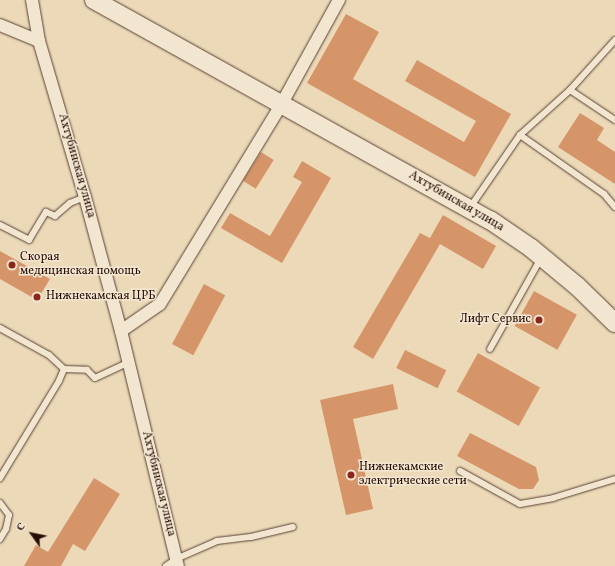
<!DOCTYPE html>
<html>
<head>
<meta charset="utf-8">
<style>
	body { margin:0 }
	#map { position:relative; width:615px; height:566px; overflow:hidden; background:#ebd9b8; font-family:Vollkorn,serif }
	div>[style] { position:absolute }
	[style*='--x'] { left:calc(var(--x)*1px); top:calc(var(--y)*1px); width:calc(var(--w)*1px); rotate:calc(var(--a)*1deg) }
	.building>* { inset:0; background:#d69569; transform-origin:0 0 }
	.roads { filter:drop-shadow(0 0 1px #594132) drop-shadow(0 0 1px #594132) }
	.lane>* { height:6px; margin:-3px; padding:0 3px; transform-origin:3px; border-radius:3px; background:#f2e6d1 }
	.street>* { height:12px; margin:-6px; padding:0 6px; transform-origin:6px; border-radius:6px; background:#f2e6d1 }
	.secondary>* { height:18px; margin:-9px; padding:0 9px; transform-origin:9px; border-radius:9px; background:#f2e6d1 }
	.dots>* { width:11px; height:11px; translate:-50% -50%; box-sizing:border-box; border:2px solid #f2e6d1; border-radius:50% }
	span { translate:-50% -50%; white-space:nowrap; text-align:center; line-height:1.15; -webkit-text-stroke:3px #f2e6d1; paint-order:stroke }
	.street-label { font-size:12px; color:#280e05 }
	.poi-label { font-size:12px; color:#280e05 }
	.left { translate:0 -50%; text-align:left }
	.right { translate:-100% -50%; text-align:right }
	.north { position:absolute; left:12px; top:514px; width:40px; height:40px; -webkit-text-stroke:3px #f2e6d1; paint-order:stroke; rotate:303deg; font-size:11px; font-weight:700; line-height:16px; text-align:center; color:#280e05 }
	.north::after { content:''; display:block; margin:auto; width:14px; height:18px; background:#280e05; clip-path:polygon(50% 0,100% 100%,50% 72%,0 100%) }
</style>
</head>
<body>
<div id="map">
	<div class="building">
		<i style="clip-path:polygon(346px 14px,379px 32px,353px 79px,464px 142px,476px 121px,405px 81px,417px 60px,511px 114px,475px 177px,307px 83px)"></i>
		<i style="clip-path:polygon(580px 113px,604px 128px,597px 140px,615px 152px,615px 184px,558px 147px)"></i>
		<i style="left:261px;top:152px;width:15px;height:34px;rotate:32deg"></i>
		<i style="clip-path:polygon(302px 161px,331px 178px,282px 263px,221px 228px,230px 213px,270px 236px,302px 182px,293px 177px)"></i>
		<i style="clip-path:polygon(443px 215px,496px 246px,483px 269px,440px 244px,373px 359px,353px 347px,420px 233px,430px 238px)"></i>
		<i style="clip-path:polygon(0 251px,50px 279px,37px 300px,0 279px)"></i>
		<i style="left:204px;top:284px;width:24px;height:68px;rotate:28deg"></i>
		<i style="left:534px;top:291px;width:49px;height:40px;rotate:29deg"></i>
		<i style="left:405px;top:350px;width:46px;height:20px;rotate:26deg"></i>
		<i style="left:478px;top:353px;width:71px;height:44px;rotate:29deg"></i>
		<i style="clip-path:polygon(393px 384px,398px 409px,353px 419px,373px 509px,346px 515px,320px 400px)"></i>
		<i style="clip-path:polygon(470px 433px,536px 467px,539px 480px,533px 489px,519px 489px,457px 456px)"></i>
		<i style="clip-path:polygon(94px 478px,120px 494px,85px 551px,73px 544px,61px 566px,24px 566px,36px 545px,48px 552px)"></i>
	</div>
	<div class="roads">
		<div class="lane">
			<i style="--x:570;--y:90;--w:54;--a:33.7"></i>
			<i style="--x:520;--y:135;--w:103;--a:35.1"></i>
			<i style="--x:604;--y:194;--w:17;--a:50"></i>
			<i style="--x:471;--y:206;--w:86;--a:-55.4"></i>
			<i style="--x:520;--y:135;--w:67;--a:-42"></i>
			<i style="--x:570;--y:90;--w:67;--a:-48"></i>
			<i style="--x:0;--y:225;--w:33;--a:27"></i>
			<i style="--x:29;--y:240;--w:33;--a:-59"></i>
			<i style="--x:46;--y:212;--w:10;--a:24"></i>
			<i style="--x:55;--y:216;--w:20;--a:-41"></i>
			<i style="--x:70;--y:203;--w:16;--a:-22"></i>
			<i style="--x:0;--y:328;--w:56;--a:28.9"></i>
			<i style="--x:49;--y:355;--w:21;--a:43"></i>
			<i style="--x:64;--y:369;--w:13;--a:113"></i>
			<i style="--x:59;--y:381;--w:114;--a:121.3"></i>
			<i style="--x:490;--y:349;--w:104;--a:-60.7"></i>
			<i style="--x:64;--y:369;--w:23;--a:2"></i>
			<i style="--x:87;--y:370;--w:11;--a:45"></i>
			<i style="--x:95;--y:378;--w:38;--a:-25"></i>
			<i style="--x:460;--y:471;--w:68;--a:28.8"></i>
			<i style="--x:520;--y:504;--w:34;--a:-10"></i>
			<i style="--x:553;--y:498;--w:65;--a:-17"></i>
			<i style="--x:0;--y:503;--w:15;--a:53"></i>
			<i style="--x:9;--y:515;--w:14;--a:102"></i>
			<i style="--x:6;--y:529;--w:12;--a:121"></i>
			<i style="--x:166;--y:566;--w:12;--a:-35"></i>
			<i style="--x:176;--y:559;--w:45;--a:-23.7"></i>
			<i style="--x:217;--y:541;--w:34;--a:-7"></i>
			<i style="--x:251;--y:537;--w:43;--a:-13.4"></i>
		</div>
		<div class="street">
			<i style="--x:32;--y:0;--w:42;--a:80.3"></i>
			<i style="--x:39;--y:41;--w:163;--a:73.6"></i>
			<i style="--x:85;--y:197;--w:139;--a:75"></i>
			<i style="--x:121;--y:331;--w:242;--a:76.4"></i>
			<i style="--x:0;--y:25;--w:42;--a:22.3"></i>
			<i style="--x:121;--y:331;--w:47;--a:-34.7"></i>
			<i style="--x:160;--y:304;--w:233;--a:-58.7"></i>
			<i style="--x:281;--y:105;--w:120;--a:-61.1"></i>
		</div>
		<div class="secondary">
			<i style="--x:94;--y:0;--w:453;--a:29.1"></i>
			<i style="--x:490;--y:220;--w:50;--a:34.3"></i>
			<i style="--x:531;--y:248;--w:60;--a:39.6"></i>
			<i style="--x:577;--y:286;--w:53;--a:44.2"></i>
		</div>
	</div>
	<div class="dots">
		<i style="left:12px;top:265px;background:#8f2418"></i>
		<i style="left:37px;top:297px;background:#8f2418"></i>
		<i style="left:539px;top:320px;background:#8f2418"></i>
		<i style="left:351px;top:475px;background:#8f2418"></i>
	</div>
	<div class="street-label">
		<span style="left:76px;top:166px;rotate:74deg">Ахтубинская улица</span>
		<span style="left:456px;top:202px;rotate:30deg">Ахтубинская улица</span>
		<span style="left:158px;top:484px;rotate:76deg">Ахтубинская улица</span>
	</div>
	<div class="poi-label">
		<span class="left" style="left:20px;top:265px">Скорая<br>медицинская помощь</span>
		<span class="left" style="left:46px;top:297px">Нижнекамская ЦРБ</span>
		<span class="right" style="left:531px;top:320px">Лифт Сервис</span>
		<span class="left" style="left:359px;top:475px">Нижнекамские<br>электрические сети</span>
	</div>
	<div class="north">С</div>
</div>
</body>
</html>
